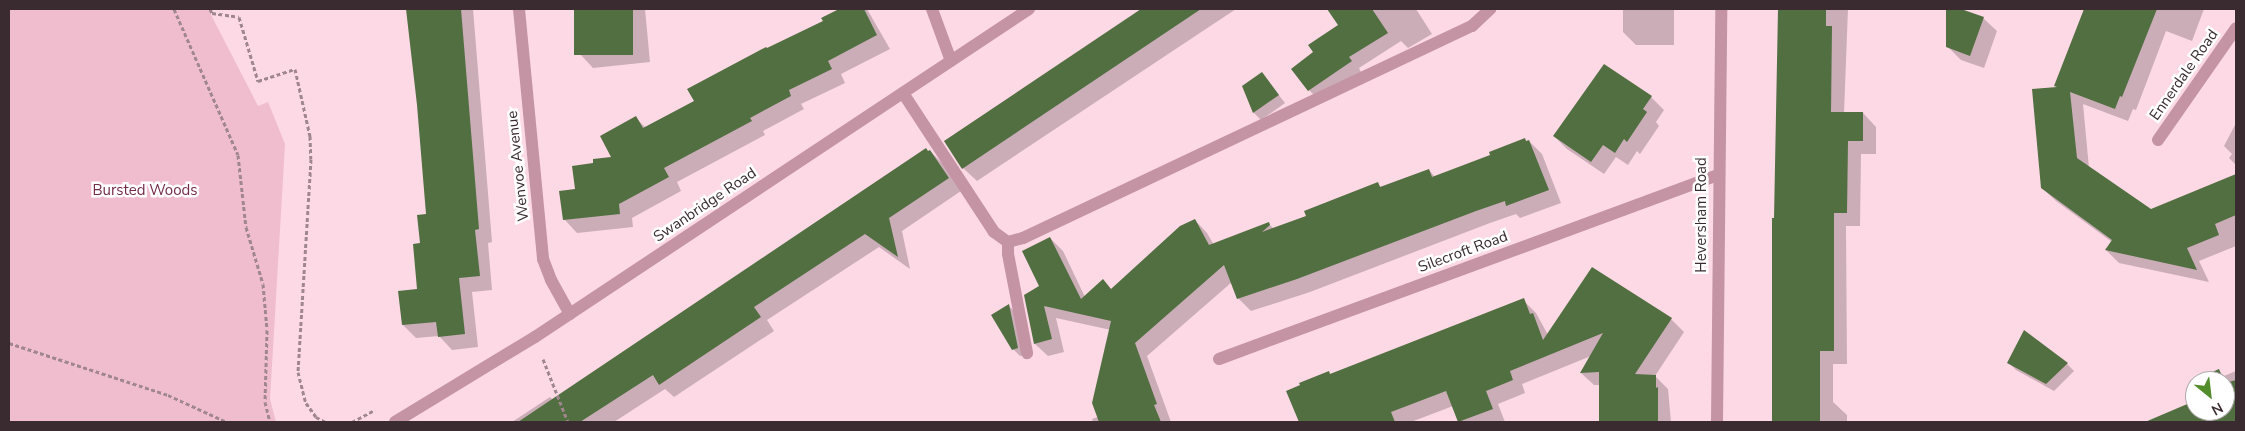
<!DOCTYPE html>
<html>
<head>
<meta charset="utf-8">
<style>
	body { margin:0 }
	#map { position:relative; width:2245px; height:431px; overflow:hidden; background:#fdd9e5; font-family:"Nunito Sans",sans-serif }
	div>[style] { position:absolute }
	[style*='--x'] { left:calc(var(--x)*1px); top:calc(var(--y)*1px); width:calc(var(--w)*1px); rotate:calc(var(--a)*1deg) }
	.green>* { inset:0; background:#efbdcd }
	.shadow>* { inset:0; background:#0003 }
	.building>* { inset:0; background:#516f41; transform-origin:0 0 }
	.path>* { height:3px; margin-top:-1.5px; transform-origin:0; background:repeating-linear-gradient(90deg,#a0878f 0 4px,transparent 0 6.5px) }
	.lane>* { height:12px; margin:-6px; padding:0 6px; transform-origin:6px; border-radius:6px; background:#c494a4 }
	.street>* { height:12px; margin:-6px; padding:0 6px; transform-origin:6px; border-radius:6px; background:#c494a4 }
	span { translate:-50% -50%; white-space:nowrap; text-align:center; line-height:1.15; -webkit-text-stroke:5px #fff; paint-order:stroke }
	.street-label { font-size:15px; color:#392b30 }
	.park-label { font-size:15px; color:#732b49 }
	.frame { position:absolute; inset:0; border:10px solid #392b30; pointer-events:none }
	.north { position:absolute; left:2185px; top:371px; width:50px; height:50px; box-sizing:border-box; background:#fff; border:1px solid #b0aaac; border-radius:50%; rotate:151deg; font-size:14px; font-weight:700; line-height:20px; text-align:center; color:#392b30 }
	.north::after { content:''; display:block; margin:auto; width:18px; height:22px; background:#538d2b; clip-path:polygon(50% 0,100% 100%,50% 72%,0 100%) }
</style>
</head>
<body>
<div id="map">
	<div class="green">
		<i style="clip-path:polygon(9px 9px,208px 9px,258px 106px,268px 102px,285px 144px,270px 399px,276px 422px,9px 422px)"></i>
	</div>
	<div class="shadow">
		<i style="clip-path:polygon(408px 9px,473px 9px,492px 242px,488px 243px,492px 290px,472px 292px,478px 347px,452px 350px,439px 336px,416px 338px,403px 325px,418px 290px,422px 244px,428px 215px,419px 105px)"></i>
		<i style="clip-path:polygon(575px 9px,645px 9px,650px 62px,593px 68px,580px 54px)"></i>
		<i style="clip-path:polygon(842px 9px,867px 9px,890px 49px,841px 74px,845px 83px,801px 104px,804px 109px,763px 131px,765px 135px,677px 182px,681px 191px,632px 218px,633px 227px,577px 233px,564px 219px,576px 190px,594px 164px,613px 158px,636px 118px,646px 128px,696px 102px,767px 50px,824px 22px,823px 19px)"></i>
		<i style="clip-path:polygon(1143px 9px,1236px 9px,977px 181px,963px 168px,946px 141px)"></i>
		<i style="clip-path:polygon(1329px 9px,1416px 9px,1432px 34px,1408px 48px,1401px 41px,1359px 68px,1361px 72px,1319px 100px,1309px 90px,1315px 53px,1339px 26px)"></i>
		<i style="clip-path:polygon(1623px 9px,1674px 9px,1674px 45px,1636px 45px,1623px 32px)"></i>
		<i style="clip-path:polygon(1779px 9px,1848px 9px,1844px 113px,1863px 113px,1876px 127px,1876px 154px,1861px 154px,1860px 226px,1846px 226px,1847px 364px,1833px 364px,1833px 402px,1847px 415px,1847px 422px,1773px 422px,1773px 219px,1775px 219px,1778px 139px)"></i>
		<i style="clip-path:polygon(1947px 9px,1958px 9px,1983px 18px,1997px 31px,1984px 68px,1961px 60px,1947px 46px)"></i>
		<i style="clip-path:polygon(2085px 9px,2204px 9px,2192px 41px,2166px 31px,2136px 110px,2133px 109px,2128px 121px,2083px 104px,2089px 168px,2151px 210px,2236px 175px,2236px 246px,2199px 261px,2209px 282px,2119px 263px,2106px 250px,2112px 242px,2056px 201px,2042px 188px,2058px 88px,2056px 86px)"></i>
		<i style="clip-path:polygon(1605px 66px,1651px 97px,1664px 110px,1656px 122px,1659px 126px,1640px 154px,1637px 151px,1628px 165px,1616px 157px,1604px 174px,1567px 149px,1554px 136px)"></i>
		<i style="clip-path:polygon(1262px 73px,1285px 103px,1261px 120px,1254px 113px,1244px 86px)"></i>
		<i style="clip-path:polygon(2236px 123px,2236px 165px,2229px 158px,2232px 154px,2224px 146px)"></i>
		<i style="clip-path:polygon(1529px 141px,1542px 154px,1561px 203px,1520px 218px,1516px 214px,1490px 223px,1310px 292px,1251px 311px,1238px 298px,1232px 282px,1147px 356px,1171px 422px,1093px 422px,1092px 419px,1098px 417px,1111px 330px,1056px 318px,1064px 352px,1048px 356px,1035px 344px,1041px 286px,1050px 238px,1063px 251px,1085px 297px,1103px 281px,1112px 290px,1195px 220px,1207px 233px,1214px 245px,1269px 224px,1274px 229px,1307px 217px,1378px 184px,1382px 188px,1429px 170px,1435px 177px)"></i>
		<i style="clip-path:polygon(930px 151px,944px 165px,961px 191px,902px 231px,910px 269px,879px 247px,767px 320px,774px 331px,674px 397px,665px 389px,614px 422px,512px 422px,550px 397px,553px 400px)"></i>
		<i style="clip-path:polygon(1523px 300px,1536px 313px,1548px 335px,1671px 319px,1684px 332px,1655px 376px,1668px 389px,1671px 422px,1600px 422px,1600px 385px,1594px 385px,1581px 373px,1591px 356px,1522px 384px,1525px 393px,1498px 404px,1505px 422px,1460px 422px,1453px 406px,1411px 422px,1385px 422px,1380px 417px,1366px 422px,1300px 422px,1288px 392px,1329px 373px,1331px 375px)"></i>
		<i style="clip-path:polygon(1009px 306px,1016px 313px,1024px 355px,1020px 356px,1013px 349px)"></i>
		<i style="clip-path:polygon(2009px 363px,2067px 364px,2074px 371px,2054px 391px,2016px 370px)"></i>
		<i style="clip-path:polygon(2219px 371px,2224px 376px,2236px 371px,2236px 422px,2147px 422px,2194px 403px,2195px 398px,2195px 411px,2225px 411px,2225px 381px,2198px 381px)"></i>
	</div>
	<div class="building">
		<i style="clip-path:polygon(406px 9px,461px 9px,479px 229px,475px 230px,480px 276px,459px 278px,465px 334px,438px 337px,436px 322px,402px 325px,398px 291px,417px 289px,413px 244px,420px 243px,417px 215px,426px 214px,417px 105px)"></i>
		<i style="left:574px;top:9px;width:59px;height:46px"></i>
		<i style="clip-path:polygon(839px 9px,864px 9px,877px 35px,828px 61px,832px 69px,789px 90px,791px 96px,750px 118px,752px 121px,664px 168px,669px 177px,619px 204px,620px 214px,563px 220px,559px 191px,575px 189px,572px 166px,593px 163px,593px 159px,611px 157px,600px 136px,636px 116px,643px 128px,694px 101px,687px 89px,766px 47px,767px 48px,823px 21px,821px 18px)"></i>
		<i style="clip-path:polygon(1141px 9px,1201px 9px,962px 169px,944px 141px)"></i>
		<i style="clip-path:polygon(1327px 9px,1372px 9px,1388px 33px,1349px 57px,1352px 61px,1308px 91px,1291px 69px,1313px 52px,1308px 45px,1338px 25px)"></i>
		<i style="clip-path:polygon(1778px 9px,1826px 9px,1826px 26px,1832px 26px,1831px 112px,1863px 112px,1863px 141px,1848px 141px,1847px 213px,1834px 213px,1834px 351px,1820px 351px,1820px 422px,1772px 422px,1772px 218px,1774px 218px)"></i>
		<i style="clip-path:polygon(1946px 9px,1961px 9px,1984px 17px,1970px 56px,1946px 47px)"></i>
		<i style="clip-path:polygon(2084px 9px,2157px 9px,2122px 97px,2120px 96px,2115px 109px,2070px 92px,2077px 158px,2151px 209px,2236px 174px,2236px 215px,2215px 224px,2219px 235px,2187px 248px,2197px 270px,2105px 250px,2112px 240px,2041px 188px,2032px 89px,2057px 87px,2054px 86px)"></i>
		<i style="clip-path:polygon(1604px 64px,1652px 96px,1643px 109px,1647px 112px,1627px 142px,1624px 139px,1615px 153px,1603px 145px,1591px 162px,1553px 136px)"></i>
		<i style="clip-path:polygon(1262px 72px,1279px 95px,1253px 113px,1242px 86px)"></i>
		<i style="clip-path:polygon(1525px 138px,1526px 141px,1529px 140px,1549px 190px,1506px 206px,1505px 201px,1476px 211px,1297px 279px,1237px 299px,1224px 265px,1135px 343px,1157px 404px,1154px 405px,1161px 422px,1099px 422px,1092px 403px,1111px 321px,1044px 306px,1052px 339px,1034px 344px,1024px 295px,1039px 286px,1022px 251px,1050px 237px,1081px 299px,1103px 279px,1111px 289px,1180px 226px,1195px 219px,1209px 245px,1269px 222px,1270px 225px,1262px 232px,1306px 216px,1304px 211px,1378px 182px,1380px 187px,1429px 169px,1432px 177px,1490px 155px,1489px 152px)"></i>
		<i style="clip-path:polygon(926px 148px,928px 151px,930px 150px,949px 178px,889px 218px,898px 257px,865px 234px,754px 307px,761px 317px,659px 385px,653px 375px,580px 422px,518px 422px)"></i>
		<i style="clip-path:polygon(1592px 267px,1672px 318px,1635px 374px,1656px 375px,1656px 388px,1658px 387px,1658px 422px,1599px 422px,1599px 372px,1580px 373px,1603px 333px,1510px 371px,1513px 380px,1486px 391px,1493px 409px,1458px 422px,1446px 391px,1391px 412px,1395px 422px,1299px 422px,1286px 391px,1300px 385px,1299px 383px,1329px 371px,1330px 374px,1524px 298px,1530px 314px,1533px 313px,1543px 340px)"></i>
		<i style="clip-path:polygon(1009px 304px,1018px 348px,1012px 350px,991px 315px)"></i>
		<i style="clip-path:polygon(2024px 330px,2068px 363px,2046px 384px,2007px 363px)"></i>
		<i style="clip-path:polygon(2219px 369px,2224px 381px,2197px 381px,2196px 379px)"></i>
		<i style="clip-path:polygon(2236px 380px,2236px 422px,2145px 422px,2192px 402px,2191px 398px,2195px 397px,2195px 411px,2225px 411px,2225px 383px)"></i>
	</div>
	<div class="path">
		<i style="--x:174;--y:9;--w:159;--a:66.3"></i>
		<i style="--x:238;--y:155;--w:72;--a:83.7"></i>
		<i style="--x:246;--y:227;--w:59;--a:73.4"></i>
		<i style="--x:263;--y:284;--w:46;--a:85"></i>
		<i style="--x:267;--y:330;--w:72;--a:91.6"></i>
		<i style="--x:265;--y:402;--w:21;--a:76"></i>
		<i style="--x:210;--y:9;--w:4;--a:63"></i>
		<i style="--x:212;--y:13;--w:27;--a:8"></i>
		<i style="--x:239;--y:17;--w:67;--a:73.5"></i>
		<i style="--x:258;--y:81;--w:39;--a:-18"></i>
		<i style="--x:295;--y:69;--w:69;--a:77.4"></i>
		<i style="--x:310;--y:136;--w:23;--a:88"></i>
		<i style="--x:311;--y:159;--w:213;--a:93.5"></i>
		<i style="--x:298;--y:372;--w:32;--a:76"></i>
		<i style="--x:306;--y:403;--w:17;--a:54"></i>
		<i style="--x:316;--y:417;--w:11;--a:27"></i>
		<i style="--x:9;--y:343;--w:167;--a:18.1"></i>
		<i style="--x:168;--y:395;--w:65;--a:24.6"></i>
		<i style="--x:543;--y:359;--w:68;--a:68.4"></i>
		<i style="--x:352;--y:422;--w:26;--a:-28"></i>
	</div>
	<div class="lane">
		<i style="--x:903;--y:93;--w:166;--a:56.8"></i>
		<i style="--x:994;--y:232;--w:17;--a:36"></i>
		<i style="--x:1008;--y:242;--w:16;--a:-15"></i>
		<i style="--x:1023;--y:238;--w:497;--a:-25.3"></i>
		<i style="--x:1472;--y:26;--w:25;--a:-43"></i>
		<i style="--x:1008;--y:242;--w:12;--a:90"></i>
		<i style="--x:1008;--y:254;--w:101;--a:79.1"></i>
	</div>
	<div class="street">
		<i style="--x:519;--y:9;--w:251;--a:84.5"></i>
		<i style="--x:543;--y:259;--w:22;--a:69"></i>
		<i style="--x:551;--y:280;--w:39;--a:61"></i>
		<i style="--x:932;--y:9;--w:55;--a:69.9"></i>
		<i style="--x:2158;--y:140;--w:136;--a:-55.1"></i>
		<i style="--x:1219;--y:359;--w:532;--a:-20.24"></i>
		<i style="--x:395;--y:422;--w:164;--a:-31.3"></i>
		<i style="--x:535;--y:337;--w:593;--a:-33.58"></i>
		<i style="--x:1717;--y:422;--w:413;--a:-89.4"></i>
	</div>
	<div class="street-label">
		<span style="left:2184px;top:75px;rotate:-55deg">Ennerdale Road</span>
		<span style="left:518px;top:166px;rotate:-96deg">Wenvoe Avenue</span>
		<span style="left:705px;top:205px;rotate:-34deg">Swanbridge Road</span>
		<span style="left:1702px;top:215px;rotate:-90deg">Heversham Road</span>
		<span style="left:1463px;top:252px;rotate:-20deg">Silecroft Road</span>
	</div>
	<div class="park-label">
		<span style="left:145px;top:191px">Bursted Woods</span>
	</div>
	<div class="frame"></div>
	<div class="north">N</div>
</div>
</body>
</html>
